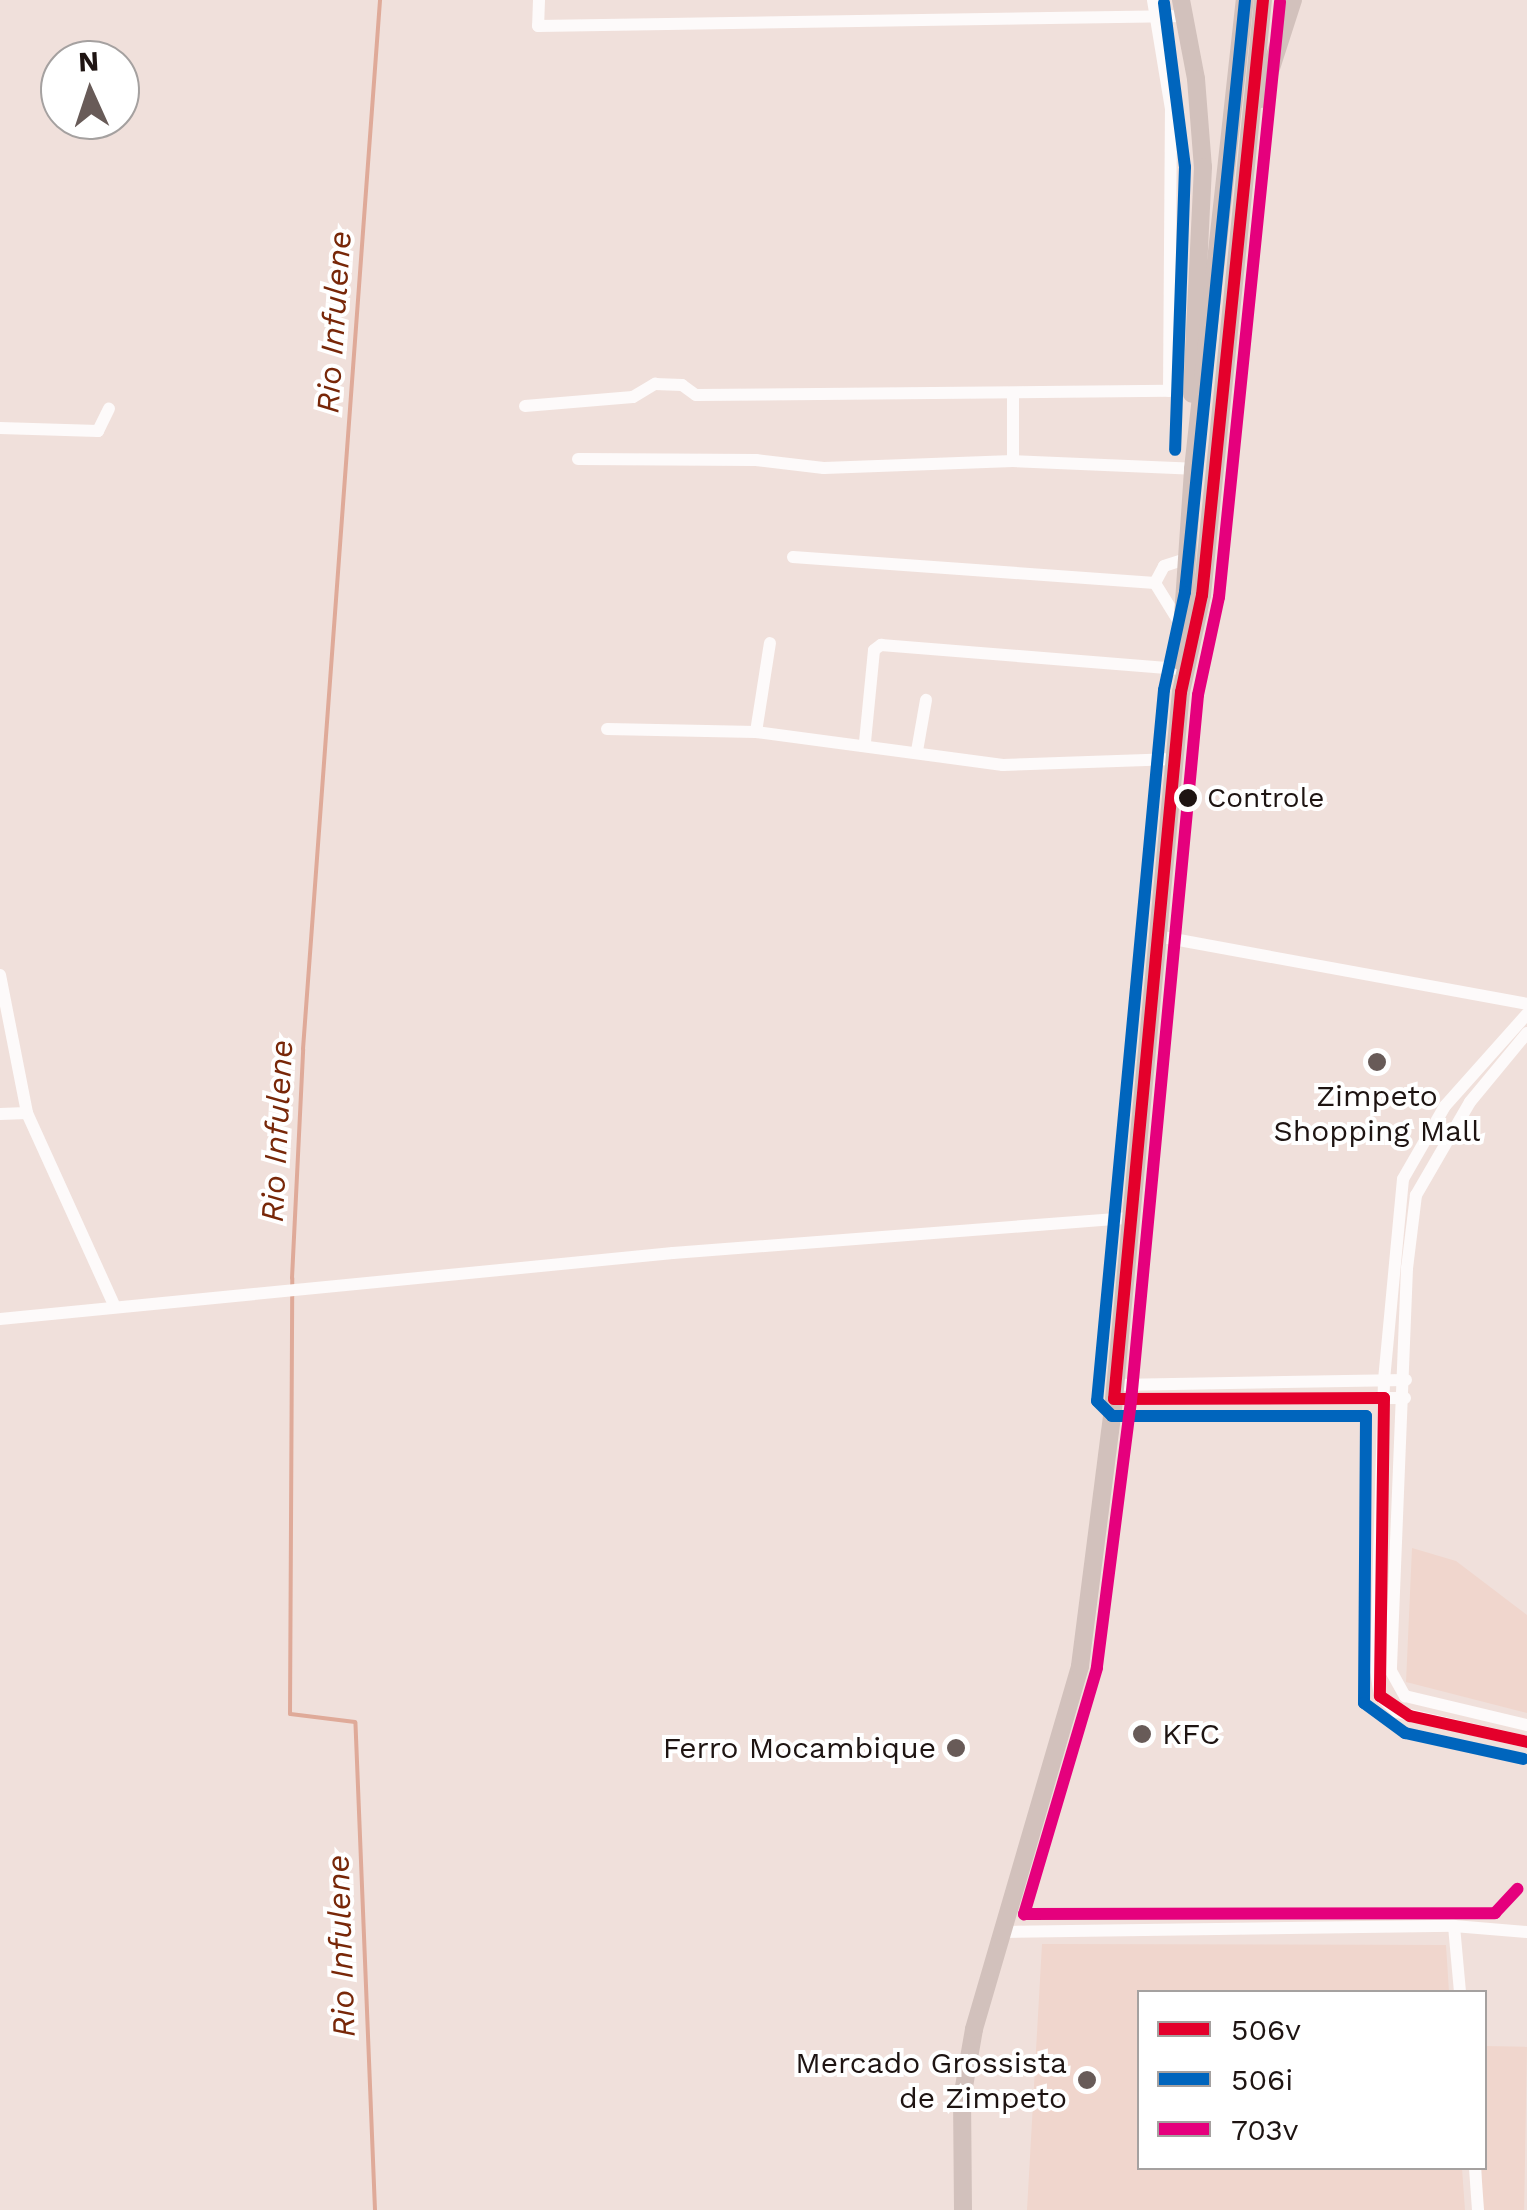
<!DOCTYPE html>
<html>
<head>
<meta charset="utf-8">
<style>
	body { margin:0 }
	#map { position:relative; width:1527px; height:2210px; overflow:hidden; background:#f0e0db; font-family:"Work Sans",sans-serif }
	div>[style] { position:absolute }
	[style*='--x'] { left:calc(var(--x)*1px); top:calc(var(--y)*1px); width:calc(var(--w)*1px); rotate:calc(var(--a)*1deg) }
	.built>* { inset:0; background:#f0d6cd; transform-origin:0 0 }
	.stream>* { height:4px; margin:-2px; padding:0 2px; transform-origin:2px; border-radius:2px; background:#dfaa99 }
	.minor>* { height:12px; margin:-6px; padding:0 6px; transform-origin:6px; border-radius:6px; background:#fdfafa }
	.highway>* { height:18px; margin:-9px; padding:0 9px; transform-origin:9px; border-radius:9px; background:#d2c1bc }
	.bus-1>* { height:12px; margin:-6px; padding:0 6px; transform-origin:6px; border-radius:6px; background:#e4002b }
	.bus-2>* { height:12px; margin:-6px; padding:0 6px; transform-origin:6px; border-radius:6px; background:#0065bd }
	.bus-3>* { height:12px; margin:-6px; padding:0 6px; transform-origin:6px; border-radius:6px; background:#e5007d }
	.dots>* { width:28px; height:28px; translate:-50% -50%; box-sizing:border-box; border:5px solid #fff; border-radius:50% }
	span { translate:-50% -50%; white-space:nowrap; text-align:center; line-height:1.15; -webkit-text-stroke:8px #fff; paint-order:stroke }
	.bus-label { font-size:28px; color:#1e1412 }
	.left { translate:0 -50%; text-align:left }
	.poi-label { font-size:30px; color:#1e1412 }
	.right { translate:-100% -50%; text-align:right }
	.water-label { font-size:32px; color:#782708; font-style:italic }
	.legend { position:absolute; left:1137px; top:1990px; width:350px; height:180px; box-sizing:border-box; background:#fff; border:2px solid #a5a1a0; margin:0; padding:12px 18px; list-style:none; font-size:30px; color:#1e1412 }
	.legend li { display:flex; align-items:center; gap:20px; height:50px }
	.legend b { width:50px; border:2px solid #a5a1a0 }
	.north { position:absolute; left:40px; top:40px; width:100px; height:100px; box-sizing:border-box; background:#fff; border:2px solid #a5a1a0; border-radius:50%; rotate:357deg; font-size:28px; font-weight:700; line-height:40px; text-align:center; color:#1e1412 }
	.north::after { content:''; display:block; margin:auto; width:35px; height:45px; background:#685b58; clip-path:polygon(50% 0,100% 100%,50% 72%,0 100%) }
</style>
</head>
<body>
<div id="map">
	<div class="built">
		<i style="clip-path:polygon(1412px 1548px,1456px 1561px,1527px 1615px,1527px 1713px,1406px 1682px)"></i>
		<i style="clip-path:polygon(1042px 1944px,1446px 1945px,1449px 1992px,1140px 1992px,1140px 2168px,1462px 2168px,1465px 2210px,1027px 2210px)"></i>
		<i style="left:1484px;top:2046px;width:43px;height:164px;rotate:1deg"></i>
	</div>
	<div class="stream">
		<i style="--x:375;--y:2210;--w:488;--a:-92.3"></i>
		<i style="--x:355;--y:1722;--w:65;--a:-173"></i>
		<i style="--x:290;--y:1714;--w:436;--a:-89.7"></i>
		<i style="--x:292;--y:1278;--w:229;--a:-87.2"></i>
		<i style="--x:303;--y:1049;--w:1052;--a:-85.8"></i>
	</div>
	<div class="minor">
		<i style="--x:539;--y:0;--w:26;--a:92"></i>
		<i style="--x:538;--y:26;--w:647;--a:-0.89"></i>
		<i style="--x:1013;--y:394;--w:67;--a:90"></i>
		<i style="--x:1013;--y:461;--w:180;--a:2.5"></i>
		<i style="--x:525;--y:406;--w:108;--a:-4.8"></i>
		<i style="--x:633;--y:397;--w:26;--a:-31"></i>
		<i style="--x:655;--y:384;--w:27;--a:2"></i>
		<i style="--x:682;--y:385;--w:17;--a:36"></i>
		<i style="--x:696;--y:395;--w:473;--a:-0.5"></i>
		<i style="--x:1169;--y:391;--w:282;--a:-89.6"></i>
		<i style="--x:1171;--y:109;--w:110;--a:-99.4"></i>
		<i style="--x:0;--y:428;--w:98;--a:1.8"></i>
		<i style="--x:98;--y:431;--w:25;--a:-64"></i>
		<i style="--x:578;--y:459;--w:178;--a:0.3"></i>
		<i style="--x:756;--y:460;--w:68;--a:6.7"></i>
		<i style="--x:824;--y:468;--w:189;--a:-2.1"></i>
		<i style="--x:793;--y:557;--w:363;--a:4.1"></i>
		<i style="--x:1181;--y:625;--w:49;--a:-121.8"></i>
		<i style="--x:1155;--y:583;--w:19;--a:-62"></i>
		<i style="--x:1164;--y:566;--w:23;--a:-18"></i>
		<i style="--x:607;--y:729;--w:149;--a:1.2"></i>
		<i style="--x:756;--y:732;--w:249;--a:7.6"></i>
		<i style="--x:1003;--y:765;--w:172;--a:-2"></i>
		<i style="--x:756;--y:732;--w:90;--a:-81.1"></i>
		<i style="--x:865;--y:742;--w:92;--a:-84.4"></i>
		<i style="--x:874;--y:650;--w:9;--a:-36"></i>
		<i style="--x:881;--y:645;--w:299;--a:4.6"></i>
		<i style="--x:917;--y:751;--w:52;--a:-80"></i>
		<i style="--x:1157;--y:936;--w:376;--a:10.4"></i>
		<i style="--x:0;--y:975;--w:141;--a:78.9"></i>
		<i style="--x:27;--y:1113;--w:211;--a:65.6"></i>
		<i style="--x:1527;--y:1014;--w:123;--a:131.7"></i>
		<i style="--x:1445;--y:1106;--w:84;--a:119.9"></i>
		<i style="--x:1403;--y:1179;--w:203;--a:95.4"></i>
		<i style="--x:1384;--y:1381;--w:290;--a:91.6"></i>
		<i style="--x:1376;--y:1671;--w:25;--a:81"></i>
		<i style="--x:1380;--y:1696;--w:23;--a:43"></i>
		<i style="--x:1397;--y:1712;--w:133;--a:13"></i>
		<i style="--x:1527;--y:1033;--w:89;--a:129.6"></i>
		<i style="--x:1470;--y:1102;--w:108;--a:120.1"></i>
		<i style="--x:1416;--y:1195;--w:74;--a:97"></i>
		<i style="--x:1407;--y:1268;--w:403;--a:92.3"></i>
		<i style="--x:1391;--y:1671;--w:29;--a:61"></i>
		<i style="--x:1405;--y:1696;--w:125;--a:13.4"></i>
		<i style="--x:0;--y:1114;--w:27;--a:-2"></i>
		<i style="--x:0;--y:1319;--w:676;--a:-5.6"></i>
		<i style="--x:673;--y:1253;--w:461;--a:-4.4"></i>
		<i style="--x:1116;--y:1385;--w:290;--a:-1"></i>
		<i style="--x:1114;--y:1399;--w:291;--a:-0.2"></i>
		<i style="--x:1454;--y:1926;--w:66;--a:84.8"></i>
		<i style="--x:1001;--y:1932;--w:453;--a:-0.8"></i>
		<i style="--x:1454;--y:1926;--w:73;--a:4.7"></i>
		<i style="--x:1475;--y:2168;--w:42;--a:85.9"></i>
	</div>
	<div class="highway">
		<i style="--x:1181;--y:0;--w:80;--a:79.2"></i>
		<i style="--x:1196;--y:79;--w:88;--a:85.5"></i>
		<i style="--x:1203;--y:167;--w:227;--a:92.8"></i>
		<i style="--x:1261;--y:99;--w:104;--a:-72.1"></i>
		<i style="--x:1180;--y:661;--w:192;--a:-86.1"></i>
		<i style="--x:1193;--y:469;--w:472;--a:-83.7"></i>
		<i style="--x:963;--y:2210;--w:112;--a:-90.5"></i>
		<i style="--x:962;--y:2098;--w:70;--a:-80.1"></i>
		<i style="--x:974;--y:2029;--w:378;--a:-73.7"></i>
		<i style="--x:1080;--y:1666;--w:269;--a:-82.7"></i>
		<i style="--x:1114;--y:1399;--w:710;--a:-84.59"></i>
		<i style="--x:1181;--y:692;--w:99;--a:-77.8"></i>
		<i style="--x:1202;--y:595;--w:598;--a:-84.15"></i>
	</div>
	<div class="bus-1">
		<i style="--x:1263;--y:0;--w:598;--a:95.85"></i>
		<i style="--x:1202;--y:595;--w:99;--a:102.2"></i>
		<i style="--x:1181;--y:692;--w:710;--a:95.41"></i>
		<i style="--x:1114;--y:1399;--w:270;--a:-0.2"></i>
		<i style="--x:1384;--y:1398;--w:298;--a:90.8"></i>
		<i style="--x:1380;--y:1696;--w:36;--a:34"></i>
		<i style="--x:1410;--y:1716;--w:120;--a:12.5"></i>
	</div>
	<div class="bus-2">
		<i style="--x:1245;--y:0;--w:595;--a:95.79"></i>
		<i style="--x:1185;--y:592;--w:100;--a:102.1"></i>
		<i style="--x:1164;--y:690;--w:714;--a:95.38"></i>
		<i style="--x:1097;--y:1401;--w:21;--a:45"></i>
		<i style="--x:1112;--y:1416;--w:254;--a:0"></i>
		<i style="--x:1366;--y:1416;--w:287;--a:90.4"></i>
		<i style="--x:1364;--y:1703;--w:51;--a:36.2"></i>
		<i style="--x:1405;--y:1733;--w:121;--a:12.4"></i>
		<i style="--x:1164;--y:3;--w:165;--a:82.7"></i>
		<i style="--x:1185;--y:167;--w:283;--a:92"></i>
	</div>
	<div class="bus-3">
		<i style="--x:1280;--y:2;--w:598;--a:95.85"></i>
		<i style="--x:1219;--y:597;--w:100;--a:102.1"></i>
		<i style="--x:1198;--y:695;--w:709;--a:95.42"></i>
		<i style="--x:1131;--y:1401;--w:269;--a:97.3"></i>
		<i style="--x:1097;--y:1668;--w:257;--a:106.5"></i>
		<i style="--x:1024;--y:1914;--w:471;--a:-0.1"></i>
		<i style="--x:1495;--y:1913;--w:33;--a:-47"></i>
	</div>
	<div class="dots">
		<i style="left:1188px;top:798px;background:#1e1412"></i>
		<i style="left:1377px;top:1062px;background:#685b58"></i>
		<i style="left:1142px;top:1734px;background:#685b58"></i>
		<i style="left:956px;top:1748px;background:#685b58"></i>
		<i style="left:1087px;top:2080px;background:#685b58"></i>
	</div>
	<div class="bus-label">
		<span class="left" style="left:1207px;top:798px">Controle</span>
	</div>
	<div class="poi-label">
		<span style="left:1377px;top:1113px">Zimpeto<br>Shopping Mall</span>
		<span class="left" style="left:1162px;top:1734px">KFC</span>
		<span class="right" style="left:936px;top:1748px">Ferro Mocambique</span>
		<span class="right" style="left:1067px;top:2080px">Mercado Grossista<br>de Zimpeto</span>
	</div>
	<div class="water-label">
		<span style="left:334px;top:322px;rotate:-86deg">Rio Infulene</span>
		<span style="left:277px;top:1131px;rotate:-87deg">Rio Infulene</span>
		<span style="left:341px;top:1946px;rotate:-92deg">Rio Infulene</span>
	</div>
	<ul class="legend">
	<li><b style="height:12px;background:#e4002b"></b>506v</li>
	<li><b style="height:12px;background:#0065bd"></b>506i</li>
	<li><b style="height:12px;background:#e5007d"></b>703v</li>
	</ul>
	<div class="north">N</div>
</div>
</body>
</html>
